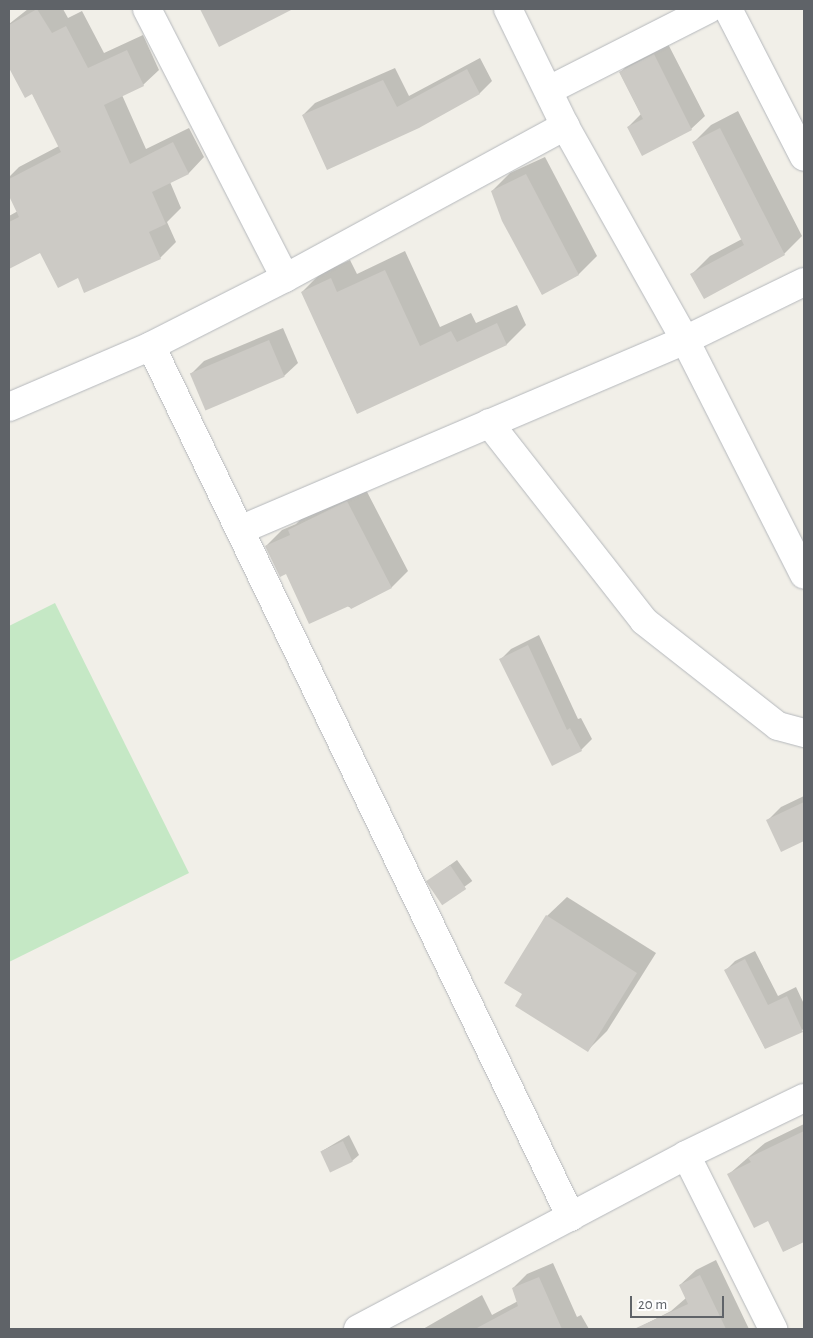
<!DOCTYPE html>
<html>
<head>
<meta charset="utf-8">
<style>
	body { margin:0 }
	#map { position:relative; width:813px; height:1338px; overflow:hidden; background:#f1efe8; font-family:"Alegreya Sans",sans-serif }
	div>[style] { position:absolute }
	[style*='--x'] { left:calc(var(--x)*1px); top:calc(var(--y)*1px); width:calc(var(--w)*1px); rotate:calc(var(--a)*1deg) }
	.green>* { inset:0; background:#c5e8c5 }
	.shadow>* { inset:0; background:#0003; transform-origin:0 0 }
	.building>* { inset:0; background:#cccac5; transform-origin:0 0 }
	.roads { filter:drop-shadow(0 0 1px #b5b8bc) drop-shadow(0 0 1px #b5b8bc) }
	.minor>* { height:28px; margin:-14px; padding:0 14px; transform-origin:14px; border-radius:14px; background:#fff }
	span { translate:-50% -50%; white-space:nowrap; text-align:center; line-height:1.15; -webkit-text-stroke:4.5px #fff; paint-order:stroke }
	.frame { position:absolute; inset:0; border:10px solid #5f6368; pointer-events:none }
	.scale { position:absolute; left:630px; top:1296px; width:94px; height:22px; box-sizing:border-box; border:2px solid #5f6368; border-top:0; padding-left:6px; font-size:15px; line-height:18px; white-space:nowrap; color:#5f6368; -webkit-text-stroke:4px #fff; paint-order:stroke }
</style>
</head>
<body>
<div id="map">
	<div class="green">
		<i style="clip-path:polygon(55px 603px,189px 873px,9px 962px,9px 626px)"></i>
	</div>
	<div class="shadow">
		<i style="clip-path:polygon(28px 9px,63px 9px,68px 18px,82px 11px,104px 53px,143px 35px,159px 70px,143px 85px,122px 95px,146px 149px,189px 128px,204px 157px,189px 173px,170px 182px,181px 208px,167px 222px,176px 242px,160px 258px,78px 277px,41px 251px,11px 266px,9px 216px,18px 211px,9px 193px,9px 177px,19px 167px,59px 146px,32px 93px,25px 96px,9px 65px,9px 61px,17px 52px,9px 38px,9px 24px)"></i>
		<i style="clip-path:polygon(201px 9px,290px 9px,219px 45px)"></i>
		<i style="clip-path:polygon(667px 42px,705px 116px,691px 129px,628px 127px,641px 114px,620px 73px,633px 59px)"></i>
		<i style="clip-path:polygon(480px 58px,492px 81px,480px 93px,327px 168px,303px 115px,315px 103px,395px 68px,409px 96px)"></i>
		<i style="clip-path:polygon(738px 111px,802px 236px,784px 254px,692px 274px,710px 256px,742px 239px,693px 143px,711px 125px)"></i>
		<i style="clip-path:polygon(545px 157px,597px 256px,579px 274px,542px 294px,492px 191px,510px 173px)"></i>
		<i style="clip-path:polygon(405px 251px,440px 327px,471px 313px,476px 323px,517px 305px,526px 325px,507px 344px,357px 413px,302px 292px,321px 273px,350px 260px,357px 274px)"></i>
		<i style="clip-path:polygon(283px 328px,298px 363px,284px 376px,191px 374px,204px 361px)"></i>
		<i style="clip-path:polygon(364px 486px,408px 571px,392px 587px,351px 608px,287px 573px,266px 546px,282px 530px,296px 524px,306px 514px)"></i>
		<i style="clip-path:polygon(539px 635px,578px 719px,581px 718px,592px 739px,581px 750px,500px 660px,511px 649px)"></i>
		<i style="clip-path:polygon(804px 796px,804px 839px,781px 850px,768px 820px,781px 807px)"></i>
		<i style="left:457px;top:860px;width:26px;height:36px;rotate:54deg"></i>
		<i style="clip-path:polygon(567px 897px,656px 953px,607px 1031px,588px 1050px,524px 994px,547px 916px)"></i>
		<i style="clip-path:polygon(755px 951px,778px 996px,796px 987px,804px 1004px,804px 1029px,765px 1048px,726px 970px,735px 961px)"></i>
		<i style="clip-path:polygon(804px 1124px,804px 1241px,784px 1251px,768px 1219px,729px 1174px,765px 1143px)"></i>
		<i style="clip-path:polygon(349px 1135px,359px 1155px,352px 1161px,322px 1151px)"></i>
		<i style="clip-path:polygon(716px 1260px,749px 1329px,636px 1329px,671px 1311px,686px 1298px,680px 1285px,696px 1270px)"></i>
		<i style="clip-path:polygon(553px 1263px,577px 1317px,581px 1315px,589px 1329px,423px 1329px,482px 1295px,492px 1315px,518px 1301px,513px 1288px,527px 1274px)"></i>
	</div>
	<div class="building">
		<i style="clip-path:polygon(37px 9px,52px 33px,66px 26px,88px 68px,127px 50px,144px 86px,104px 105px,130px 164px,173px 142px,189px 174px,152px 192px,166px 224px,149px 232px,161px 259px,84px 293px,78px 278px,58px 288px,40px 253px,9px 269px,9px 222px,19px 217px,9px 196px,9px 179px,61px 152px,32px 94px,25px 98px,9px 68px,9px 25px)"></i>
		<i style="clip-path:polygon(200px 9px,293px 9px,219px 47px)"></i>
		<i style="clip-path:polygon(654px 54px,692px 130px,642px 156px,627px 127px,643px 119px,619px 72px)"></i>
		<i style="clip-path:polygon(467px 69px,480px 94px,419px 128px,327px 170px,302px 115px,383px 80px,397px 107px)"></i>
		<i style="clip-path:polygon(720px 128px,785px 255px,704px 299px,690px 274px,744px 245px,692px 142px)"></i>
		<i style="clip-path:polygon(526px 174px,579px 275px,542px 295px,502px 221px,491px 191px)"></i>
		<i style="clip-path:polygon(385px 270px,420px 346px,451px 331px,457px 342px,497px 323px,507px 345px,357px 414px,301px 292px,331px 278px,337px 292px)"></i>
		<i style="left:269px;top:340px;width:40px;height:86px;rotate:67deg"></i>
		<i style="clip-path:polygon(347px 501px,392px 588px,351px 609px,349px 606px,309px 624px,286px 574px,280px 577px,265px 546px,290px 535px,288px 530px)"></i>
		<i style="clip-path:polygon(528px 645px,567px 730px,570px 728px,582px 751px,552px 766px,499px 659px)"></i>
		<i style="clip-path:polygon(804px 802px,804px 841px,781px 852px,766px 820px)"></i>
		<i style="left:450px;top:865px;width:29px;height:29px;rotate:56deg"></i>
		<i style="clip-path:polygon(546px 915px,637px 973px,588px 1052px,515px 1006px,522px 994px,504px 983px)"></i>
		<i style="clip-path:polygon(745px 959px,768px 1005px,787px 996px,803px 1032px,765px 1049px,724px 970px)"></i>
		<i style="clip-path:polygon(804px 1131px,804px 1242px,783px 1252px,768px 1221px,754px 1228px,727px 1174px,751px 1162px,748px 1158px)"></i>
		<i style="left:343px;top:1141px;width:23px;height:25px;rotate:65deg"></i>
		<i style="clip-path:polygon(700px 1275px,726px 1329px,634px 1329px,688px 1304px,679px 1285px)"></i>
		<i style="clip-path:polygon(539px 1277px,562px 1329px,475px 1329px,518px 1306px,512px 1288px)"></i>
	</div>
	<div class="roads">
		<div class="minor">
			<i style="--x:147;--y:9;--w:302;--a:62.8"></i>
			<i style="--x:508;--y:9;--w:130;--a:64"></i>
			<i style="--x:565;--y:126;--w:245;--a:60.7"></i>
			<i style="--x:685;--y:340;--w:263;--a:63.1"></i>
			<i style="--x:728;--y:9;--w:166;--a:62.8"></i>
			<i style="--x:549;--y:90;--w:179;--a:-26.9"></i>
			<i style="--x:151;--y:346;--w:967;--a:64.26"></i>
			<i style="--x:9;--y:407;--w:155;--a:-23.2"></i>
			<i style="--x:151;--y:346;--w:150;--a:-26.9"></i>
			<i style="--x:285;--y:278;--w:319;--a:-28.5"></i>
			<i style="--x:489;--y:423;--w:251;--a:51.9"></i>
			<i style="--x:644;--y:621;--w:170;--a:38.1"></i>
			<i style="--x:778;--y:726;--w:27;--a:15"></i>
			<i style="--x:240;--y:530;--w:484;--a:-23.1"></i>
			<i style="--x:685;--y:340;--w:132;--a:-26"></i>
			<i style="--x:686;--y:1155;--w:195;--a:63.4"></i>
			<i style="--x:358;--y:1329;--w:371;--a:-27.9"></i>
			<i style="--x:686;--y:1155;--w:131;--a:-25.8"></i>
		</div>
	</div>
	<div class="frame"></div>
	<div class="scale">20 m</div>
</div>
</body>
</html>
